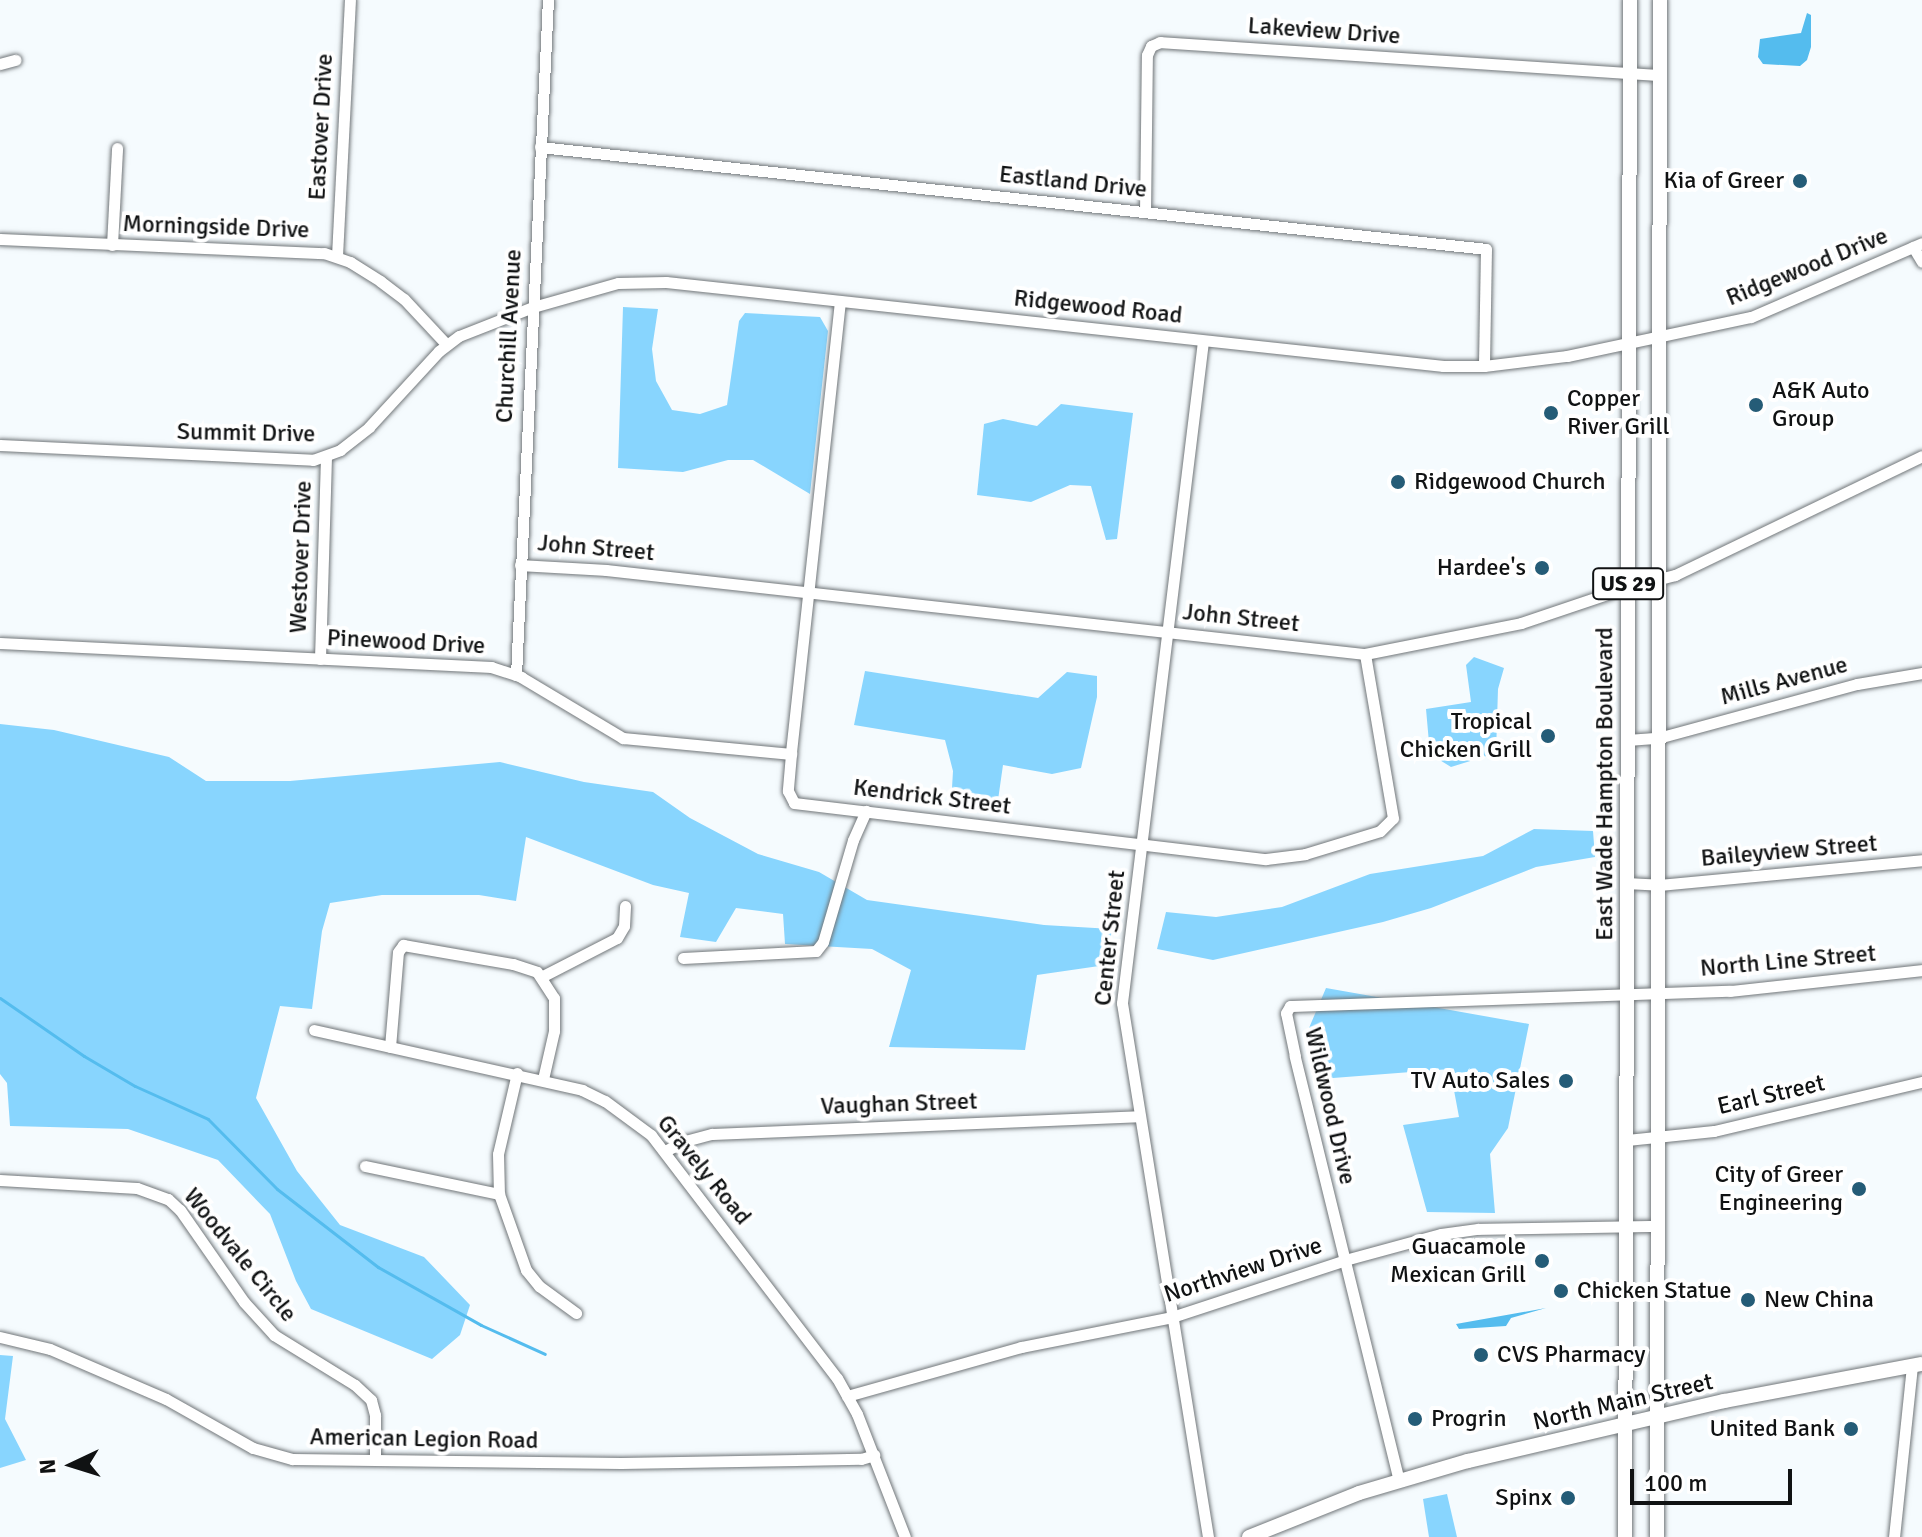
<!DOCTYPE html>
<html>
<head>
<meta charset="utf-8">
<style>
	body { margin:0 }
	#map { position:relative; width:1922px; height:1537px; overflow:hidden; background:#f5fbfe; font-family:Signika,sans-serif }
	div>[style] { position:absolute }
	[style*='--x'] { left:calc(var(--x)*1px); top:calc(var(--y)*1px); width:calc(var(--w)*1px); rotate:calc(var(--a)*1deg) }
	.forest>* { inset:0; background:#88d5fe }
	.water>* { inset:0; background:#54bcee }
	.stream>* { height:3px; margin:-1.5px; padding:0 1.5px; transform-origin:1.5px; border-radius:1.5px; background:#54bcee }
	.roads { filter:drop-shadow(0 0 2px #717679) drop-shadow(0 0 2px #717679) }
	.minor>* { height:11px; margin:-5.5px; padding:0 5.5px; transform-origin:5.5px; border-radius:5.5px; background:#fff }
	.major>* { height:14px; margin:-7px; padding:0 7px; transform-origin:7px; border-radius:7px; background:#fff }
	.dots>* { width:22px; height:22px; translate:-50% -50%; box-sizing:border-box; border:4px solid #fff; border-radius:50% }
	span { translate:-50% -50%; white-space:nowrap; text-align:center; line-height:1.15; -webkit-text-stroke:8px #fff; paint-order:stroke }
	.shield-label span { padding:2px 6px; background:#fff; border:2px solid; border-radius:6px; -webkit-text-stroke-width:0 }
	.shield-label { font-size:22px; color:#101213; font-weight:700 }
	.street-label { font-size:24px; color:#101213 }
	.poi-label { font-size:24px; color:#101213 }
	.right { translate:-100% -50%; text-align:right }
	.left { translate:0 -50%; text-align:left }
	.north { position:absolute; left:32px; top:1425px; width:80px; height:80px; -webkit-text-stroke:6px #fff; paint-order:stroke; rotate:266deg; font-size:22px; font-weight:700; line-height:32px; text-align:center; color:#101213 }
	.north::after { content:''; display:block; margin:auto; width:28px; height:36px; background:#101213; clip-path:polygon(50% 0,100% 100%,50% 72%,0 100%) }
	.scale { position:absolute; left:1630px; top:1469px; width:162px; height:36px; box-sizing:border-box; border:4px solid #101213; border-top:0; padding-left:10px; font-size:24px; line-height:28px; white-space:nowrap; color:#101213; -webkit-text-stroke:6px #fff; paint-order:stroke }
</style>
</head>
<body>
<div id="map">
	<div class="forest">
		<i style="clip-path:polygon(623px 307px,658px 309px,652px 349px,656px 381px,672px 410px,700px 414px,727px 405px,739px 321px,745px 313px,820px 317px,828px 331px,810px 494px,753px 460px,728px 460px,683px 472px,618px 468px)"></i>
		<i style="clip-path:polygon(1061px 404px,1133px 413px,1117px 539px,1106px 540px,1091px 486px,1070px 485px,1031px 502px,977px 495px,984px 424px,1003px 419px,1037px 426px)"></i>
		<i style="clip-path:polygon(1474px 657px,1504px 668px,1498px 689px,1496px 753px,1451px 767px,1430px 754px,1426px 709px,1471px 702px,1466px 665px)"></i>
		<i style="clip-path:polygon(865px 671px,1038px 698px,1067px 672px,1097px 676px,1097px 697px,1081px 768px,1052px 774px,1003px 765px,996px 814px,951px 805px,953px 771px,945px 740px,854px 725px)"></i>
		<i style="clip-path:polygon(0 724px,54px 730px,169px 757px,206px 781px,290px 781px,500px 762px,584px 782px,653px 792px,690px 818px,758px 854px,819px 872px,867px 900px,1044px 925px,1112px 929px,1106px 965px,1037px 975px,1025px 1050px,889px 1047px,911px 970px,872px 949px,785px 944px,783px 914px,736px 908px,716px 942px,680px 937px,689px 893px,653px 885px,526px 837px,516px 901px,479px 895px,382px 895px,330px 903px,322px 931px,312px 1009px,280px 1006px,256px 1098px,297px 1171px,340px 1225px,424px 1257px,470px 1305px,460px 1335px,432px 1359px,311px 1309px,296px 1281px,270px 1214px,218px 1160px,128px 1129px,10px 1126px,7px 1083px,0 1074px)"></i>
		<i style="clip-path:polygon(1534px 829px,1593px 831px,1595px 857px,1536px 867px,1431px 908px,1383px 922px,1213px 960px,1157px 949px,1166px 912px,1216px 917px,1282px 907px,1370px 874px,1483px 856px)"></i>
		<i style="clip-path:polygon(1326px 988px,1529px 1024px,1508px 1128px,1490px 1154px,1495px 1213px,1427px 1212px,1403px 1125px,1459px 1117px,1450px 1069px,1320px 1079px,1309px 1028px)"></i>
		<i style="clip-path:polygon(0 1355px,13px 1356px,5px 1419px,26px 1460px,0 1468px)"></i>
		<i style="clip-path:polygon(1447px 1494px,1457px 1537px,1429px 1537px,1423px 1499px)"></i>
	</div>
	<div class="water">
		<i style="clip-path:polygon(1807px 13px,1811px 15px,1811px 47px,1807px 60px,1800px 66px,1763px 64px,1758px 57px,1760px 39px,1801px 33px)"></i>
		<i style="clip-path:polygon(1546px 1308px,1511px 1318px,1506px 1326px,1459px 1329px,1456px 1324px)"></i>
	</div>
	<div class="stream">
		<i style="--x:0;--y:998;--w:102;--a:34.6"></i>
		<i style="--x:84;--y:1056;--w:59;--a:30.5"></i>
		<i style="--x:135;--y:1086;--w:80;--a:24.3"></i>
		<i style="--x:208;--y:1119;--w:98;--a:45.4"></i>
		<i style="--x:277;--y:1189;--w:128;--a:37.7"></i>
		<i style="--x:378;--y:1267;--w:118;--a:29.4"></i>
		<i style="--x:481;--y:1325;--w:70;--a:24.4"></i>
	</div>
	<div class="roads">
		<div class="minor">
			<i style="--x:0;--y:64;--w:16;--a:-15"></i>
			<i style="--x:540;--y:147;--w:951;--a:6.15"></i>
			<i style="--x:1486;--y:249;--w:117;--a:91"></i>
			<i style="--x:1145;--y:212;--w:157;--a:-89.3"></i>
			<i style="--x:1147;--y:55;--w:10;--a:-66"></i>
			<i style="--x:1151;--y:46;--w:10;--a:-24"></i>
			<i style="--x:1160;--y:42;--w:501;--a:3.78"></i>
			<i style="--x:0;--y:239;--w:324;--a:2.5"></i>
			<i style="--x:324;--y:253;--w:28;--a:19"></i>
			<i style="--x:350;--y:262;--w:36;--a:32"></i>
			<i style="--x:380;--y:281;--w:30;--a:37"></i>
			<i style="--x:404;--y:299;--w:62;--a:47"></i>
			<i style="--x:112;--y:245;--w:97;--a:-87"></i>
			<i style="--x:1913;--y:247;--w:17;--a:59"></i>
			<i style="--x:337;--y:256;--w:256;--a:-87.1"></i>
			<i style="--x:840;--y:301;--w:456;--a:96.2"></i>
			<i style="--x:791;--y:754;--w:37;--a:95"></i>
			<i style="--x:788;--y:791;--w:13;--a:63"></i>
			<i style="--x:794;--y:803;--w:475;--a:6.8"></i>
			<i style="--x:1266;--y:859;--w:39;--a:-7"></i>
			<i style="--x:1305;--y:854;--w:78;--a:-17"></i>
			<i style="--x:1380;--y:831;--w:18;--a:-45"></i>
			<i style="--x:1393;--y:818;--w:166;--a:-99.7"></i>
			<i style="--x:1203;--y:341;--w:667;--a:96.98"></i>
			<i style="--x:1122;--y:1003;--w:541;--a:80.85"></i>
			<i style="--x:0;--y:445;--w:313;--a:2.7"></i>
			<i style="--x:313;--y:460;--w:29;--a:-20"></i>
			<i style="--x:340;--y:450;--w:37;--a:-38"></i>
			<i style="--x:369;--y:427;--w:103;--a:-47.4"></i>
			<i style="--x:439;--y:351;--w:25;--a:-37"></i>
			<i style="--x:459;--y:336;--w:79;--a:-21.4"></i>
			<i style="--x:533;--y:307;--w:88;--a:-15.8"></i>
			<i style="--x:618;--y:283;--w:48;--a:-1.2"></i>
			<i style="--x:666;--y:282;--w:782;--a:6.17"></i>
			<i style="--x:1443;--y:366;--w:41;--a:0"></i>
			<i style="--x:1484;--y:366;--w:84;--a:-6.9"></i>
			<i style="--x:1567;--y:356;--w:188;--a:-12"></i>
			<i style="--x:1751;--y:317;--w:186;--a:-23.4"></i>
			<i style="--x:520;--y:565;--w:86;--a:3.3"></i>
			<i style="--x:606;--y:570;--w:764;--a:6.32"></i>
			<i style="--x:1365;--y:654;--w:159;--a:-11.2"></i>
			<i style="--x:1521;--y:623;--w:113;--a:-18.6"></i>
			<i style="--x:1628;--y:587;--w:49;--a:-14.3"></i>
			<i style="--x:1675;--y:575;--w:274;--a:-25.7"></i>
			<i style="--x:0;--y:643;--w:492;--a:2.8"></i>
			<i style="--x:491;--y:667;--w:32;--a:18"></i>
			<i style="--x:521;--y:677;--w:119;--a:30.9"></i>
			<i style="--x:623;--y:738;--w:169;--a:5.4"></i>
			<i style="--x:320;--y:659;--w:202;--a:-88.3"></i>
			<i style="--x:516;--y:675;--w:676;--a:-87.29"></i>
			<i style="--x:1627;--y:740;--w:31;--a:-4"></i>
			<i style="--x:1658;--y:738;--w:206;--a:-15.2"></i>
			<i style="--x:1857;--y:684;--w:66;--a:-9.6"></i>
			<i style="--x:1626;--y:883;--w:33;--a:3"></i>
			<i style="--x:1659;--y:885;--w:264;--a:-5.4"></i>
			<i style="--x:683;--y:958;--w:133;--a:-3"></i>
			<i style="--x:816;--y:951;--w:11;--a:-52"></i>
			<i style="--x:823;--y:942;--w:106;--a:-73.6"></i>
			<i style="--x:853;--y:840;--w:32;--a:-66"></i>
			<i style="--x:541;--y:977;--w:85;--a:-27.2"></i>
			<i style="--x:617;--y:938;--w:14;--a:-60"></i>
			<i style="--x:624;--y:926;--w:20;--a:-87"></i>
			<i style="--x:314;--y:1030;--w:275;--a:12.6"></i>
			<i style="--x:582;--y:1090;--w:25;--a:26"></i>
			<i style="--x:605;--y:1101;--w:57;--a:36.5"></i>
			<i style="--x:651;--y:1135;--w:306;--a:52.6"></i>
			<i style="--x:837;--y:1378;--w:41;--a:60.9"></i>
			<i style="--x:857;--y:1414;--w:132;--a:68.7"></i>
			<i style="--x:390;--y:1047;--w:95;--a:-85.2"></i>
			<i style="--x:398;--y:952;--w:9;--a:-54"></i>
			<i style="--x:403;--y:945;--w:112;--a:9.8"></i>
			<i style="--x:513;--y:964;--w:25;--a:18"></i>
			<i style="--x:537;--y:972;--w:31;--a:57"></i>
			<i style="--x:554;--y:998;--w:33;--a:90"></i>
			<i style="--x:554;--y:1031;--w:49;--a:102.9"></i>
			<i style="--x:517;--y:1073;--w:83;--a:103.2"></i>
			<i style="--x:498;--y:1154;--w:40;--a:88.6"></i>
			<i style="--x:499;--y:1194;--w:81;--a:70.4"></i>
			<i style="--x:526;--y:1270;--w:21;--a:51"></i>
			<i style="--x:539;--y:1286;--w:46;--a:36.1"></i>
			<i style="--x:1627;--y:1140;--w:87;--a:-5.9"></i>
			<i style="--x:1714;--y:1131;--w:214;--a:-13.3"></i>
			<i style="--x:665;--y:1151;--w:22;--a:-27"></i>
			<i style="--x:685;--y:1141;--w:28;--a:-15"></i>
			<i style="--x:712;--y:1134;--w:427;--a:-2.4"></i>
			<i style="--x:365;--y:1166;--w:137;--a:11.8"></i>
			<i style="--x:0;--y:1180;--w:137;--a:3.3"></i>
			<i style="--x:137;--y:1188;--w:33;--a:20"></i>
			<i style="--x:168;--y:1199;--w:16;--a:43"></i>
			<i style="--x:180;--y:1210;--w:112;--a:55.2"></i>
			<i style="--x:244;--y:1302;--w:45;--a:47.7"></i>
			<i style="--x:274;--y:1335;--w:95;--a:31.7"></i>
			<i style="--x:355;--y:1385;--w:22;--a:43"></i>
			<i style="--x:371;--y:1400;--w:16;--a:75"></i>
			<i style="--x:375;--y:1415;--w:43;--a:90"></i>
			<i style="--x:0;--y:1337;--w:51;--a:13.5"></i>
			<i style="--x:50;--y:1349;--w:126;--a:23.3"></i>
			<i style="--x:166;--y:1399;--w:100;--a:29.4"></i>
			<i style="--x:253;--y:1448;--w:41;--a:15.8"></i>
			<i style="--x:292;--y:1459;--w:329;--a:0.7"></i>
			<i style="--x:621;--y:1463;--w:240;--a:-1"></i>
			<i style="--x:861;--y:1459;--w:14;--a:-17"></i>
			<i style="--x:847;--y:1396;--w:181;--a:-15.7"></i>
			<i style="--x:1021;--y:1347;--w:154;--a:-11.2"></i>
			<i style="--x:1172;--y:1317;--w:182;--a:-18.2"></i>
			<i style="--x:1345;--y:1260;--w:99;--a:-15.2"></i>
			<i style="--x:1441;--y:1234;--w:37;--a:-8"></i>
			<i style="--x:1478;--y:1229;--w:180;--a:-1"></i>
			<i style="--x:1399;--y:1481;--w:438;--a:-103.8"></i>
			<i style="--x:1295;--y:1056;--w:44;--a:-101.8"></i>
			<i style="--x:1286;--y:1013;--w:8;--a:-60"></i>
			<i style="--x:1290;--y:1006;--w:440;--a:-2"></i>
			<i style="--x:1730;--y:991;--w:193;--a:-6.2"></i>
			<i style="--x:1894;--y:1537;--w:173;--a:-84"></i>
		</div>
		<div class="major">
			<i style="--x:1249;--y:1537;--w:118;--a:-21.8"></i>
			<i style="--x:1359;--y:1493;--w:114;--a:-16.4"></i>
			<i style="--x:1468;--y:1461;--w:263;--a:-13.2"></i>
			<i style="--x:1724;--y:1401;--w:201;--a:-10.6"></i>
			<i style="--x:1625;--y:1537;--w:1537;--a:-89.81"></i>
			<i style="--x:1657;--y:1537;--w:1537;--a:-89.89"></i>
		</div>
	</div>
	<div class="dots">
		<i style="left:1800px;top:181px;background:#255c77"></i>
		<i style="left:1756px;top:405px;background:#255c77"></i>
		<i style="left:1551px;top:413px;background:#255c77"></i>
		<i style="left:1398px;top:482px;background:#255c77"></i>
		<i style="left:1542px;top:568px;background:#255c77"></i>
		<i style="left:1548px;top:736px;background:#255c77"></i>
		<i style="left:1566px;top:1081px;background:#255c77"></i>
		<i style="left:1859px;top:1189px;background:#255c77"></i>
		<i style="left:1542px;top:1261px;background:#255c77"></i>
		<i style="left:1561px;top:1291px;background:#255c77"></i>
		<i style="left:1748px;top:1300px;background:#255c77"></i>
		<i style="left:1481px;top:1355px;background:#255c77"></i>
		<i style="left:1415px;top:1419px;background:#255c77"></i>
		<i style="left:1851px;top:1429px;background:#255c77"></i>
		<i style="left:1568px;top:1498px;background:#255c77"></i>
	</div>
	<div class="shield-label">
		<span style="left:1628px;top:584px">US 29</span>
	</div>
	<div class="street-label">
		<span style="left:1324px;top:31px;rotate:4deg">Lakeview Drive</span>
		<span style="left:321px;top:127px;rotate:-87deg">Eastover Drive</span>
		<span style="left:1073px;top:182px;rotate:6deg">Eastland Drive</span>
		<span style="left:216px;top:227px;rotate:2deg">Morningside Drive</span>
		<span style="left:1807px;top:267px;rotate:-22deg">Ridgewood Drive</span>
		<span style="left:1098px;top:307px;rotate:6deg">Ridgewood Road</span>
		<span style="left:509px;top:336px;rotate:-87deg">Churchill Avenue</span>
		<span style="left:246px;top:433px;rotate:1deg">Summit Drive</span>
		<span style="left:596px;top:548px;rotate:5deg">John Street</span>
		<span style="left:301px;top:557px;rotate:-88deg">Westover Drive</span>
		<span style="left:1241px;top:618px;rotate:6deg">John Street</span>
		<span style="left:406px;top:642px;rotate:3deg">Pinewood Drive</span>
		<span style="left:1784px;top:681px;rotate:-15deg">Mills Avenue</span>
		<span style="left:1605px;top:784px;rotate:-90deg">East Wade Hampton Boulevard</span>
		<span style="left:932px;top:797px;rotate:7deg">Kendrick Street</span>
		<span style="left:1789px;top:851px;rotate:-5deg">Baileyview Street</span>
		<span style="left:1110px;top:938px;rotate:-84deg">Center Street</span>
		<span style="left:1788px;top:961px;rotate:-5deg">North Line Street</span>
		<span style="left:1771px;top:1095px;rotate:-13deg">Earl Street</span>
		<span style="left:899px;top:1104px;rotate:-2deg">Vaughan Street</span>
		<span style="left:1330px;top:1106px;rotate:77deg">Wildwood Drive</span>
		<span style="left:704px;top:1170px;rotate:51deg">Gravely Road</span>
		<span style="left:240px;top:1255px;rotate:51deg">Woodvale Circle</span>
		<span style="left:1243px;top:1270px;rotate:-18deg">Northview Drive</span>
		<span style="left:1623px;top:1402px;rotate:-13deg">North Main Street</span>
		<span style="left:424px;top:1439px;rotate:1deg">American Legion Road</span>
	</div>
	<div class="poi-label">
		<span class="right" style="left:1784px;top:181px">Kia of Greer</span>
		<span class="left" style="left:1772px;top:405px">A&amp;K Auto<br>Group</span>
		<span class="left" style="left:1567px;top:413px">Copper<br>River Grill</span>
		<span class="left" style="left:1414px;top:482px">Ridgewood Church</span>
		<span class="right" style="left:1526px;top:568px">Hardee's</span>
		<span class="right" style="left:1532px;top:736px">Tropical<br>Chicken Grill</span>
		<span class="right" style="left:1550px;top:1081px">TV Auto Sales</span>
		<span class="right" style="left:1843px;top:1189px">City of Greer<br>Engineering</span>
		<span class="right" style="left:1526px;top:1261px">Guacamole<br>Mexican Grill</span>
		<span class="left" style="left:1577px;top:1291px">Chicken Statue</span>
		<span class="left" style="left:1764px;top:1300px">New China</span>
		<span class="left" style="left:1497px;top:1355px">CVS Pharmacy</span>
		<span class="left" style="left:1431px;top:1419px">Progrin</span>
		<span class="right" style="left:1835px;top:1429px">United Bank</span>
		<span class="right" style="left:1552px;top:1498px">Spinx</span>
	</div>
	<div class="north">N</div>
	<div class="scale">100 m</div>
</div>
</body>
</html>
